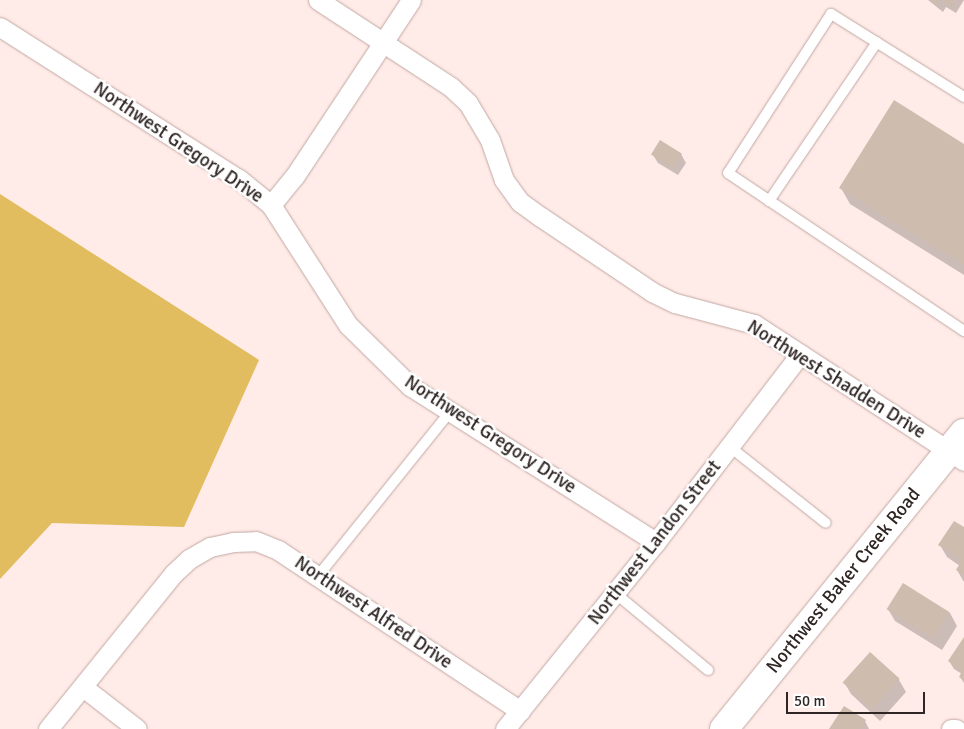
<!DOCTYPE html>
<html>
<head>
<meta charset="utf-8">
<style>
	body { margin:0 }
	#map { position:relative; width:964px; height:729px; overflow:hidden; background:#ffebe7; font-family:Signika,sans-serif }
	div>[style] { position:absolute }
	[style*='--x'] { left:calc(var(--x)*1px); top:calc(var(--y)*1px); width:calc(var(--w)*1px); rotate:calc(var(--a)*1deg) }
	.forest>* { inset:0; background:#e2bd5f }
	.shadow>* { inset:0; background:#0003 }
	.building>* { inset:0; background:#cebcae; transform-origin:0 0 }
	.roads { filter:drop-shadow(0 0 1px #c0a8a4) drop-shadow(0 0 1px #c0a8a4) }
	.lane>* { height:10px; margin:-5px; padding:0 5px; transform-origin:5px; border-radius:5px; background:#fff }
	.street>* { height:19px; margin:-9.5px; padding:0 9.5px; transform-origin:9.5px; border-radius:9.5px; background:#fff }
	.secondary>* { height:28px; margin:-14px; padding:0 14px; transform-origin:14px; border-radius:14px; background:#fff }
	span { translate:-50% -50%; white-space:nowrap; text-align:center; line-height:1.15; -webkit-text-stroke:5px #fff; paint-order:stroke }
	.street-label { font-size:19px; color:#2f2624 }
	.scale { position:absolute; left:786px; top:692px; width:139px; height:22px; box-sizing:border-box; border:2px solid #2f2624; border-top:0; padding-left:6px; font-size:15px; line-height:18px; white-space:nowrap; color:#2f2624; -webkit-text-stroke:4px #fff; paint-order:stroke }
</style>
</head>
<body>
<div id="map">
	<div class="forest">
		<i style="clip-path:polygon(0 194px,259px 360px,184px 527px,52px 523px,0 579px)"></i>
	</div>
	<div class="shadow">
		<i style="clip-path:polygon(928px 0,964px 0,956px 13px,946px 7px,943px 12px)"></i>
		<i style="clip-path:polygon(964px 145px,964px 275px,850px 204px,841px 188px)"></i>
		<i style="clip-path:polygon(681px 154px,686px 163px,678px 175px,658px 163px,653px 155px)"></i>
		<i style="clip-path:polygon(964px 529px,964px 582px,957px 570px,960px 566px,947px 557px,940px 545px)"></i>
		<i style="clip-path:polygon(903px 585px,950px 613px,957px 626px,942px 650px,895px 621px,888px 609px)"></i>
		<i style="clip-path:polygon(964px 639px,964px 683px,960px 677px,962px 674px,954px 669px,949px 661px)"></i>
		<i style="clip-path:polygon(870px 653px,899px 680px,906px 692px,880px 721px,851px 694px,844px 682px)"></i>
		<i style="clip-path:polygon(865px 721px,869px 729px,831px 729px)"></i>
	</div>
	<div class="building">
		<i style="clip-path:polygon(931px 0,955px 0,951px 6px,941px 0,938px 5px)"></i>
		<i style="clip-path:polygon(894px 100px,964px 144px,964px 265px,839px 188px)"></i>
		<i style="left:660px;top:140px;width:26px;height:17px;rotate:32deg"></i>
		<i style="clip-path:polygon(954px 521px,964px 527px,964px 575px,956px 570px,962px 560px,938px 545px)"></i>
		<i style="left:903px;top:583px;width:55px;height:31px;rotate:32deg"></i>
		<i style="clip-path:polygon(964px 637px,964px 680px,959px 677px,962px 671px,948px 661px)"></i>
		<i style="left:870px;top:652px;width:40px;height:41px;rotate:42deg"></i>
		<i style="clip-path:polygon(844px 706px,866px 720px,860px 729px,829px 729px)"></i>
	</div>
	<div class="roads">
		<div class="lane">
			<i style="--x:964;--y:97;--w:157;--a:-148"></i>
			<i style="--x:831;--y:14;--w:189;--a:122.9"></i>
			<i style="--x:728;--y:173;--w:284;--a:33.8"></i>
			<i style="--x:769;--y:201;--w:192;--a:-55.8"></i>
			<i style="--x:730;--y:447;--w:122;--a:38.4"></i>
			<i style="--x:318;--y:576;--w:209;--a:-51.2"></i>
			<i style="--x:615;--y:593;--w:121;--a:39.6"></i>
		</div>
		<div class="street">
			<i style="--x:318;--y:0;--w:159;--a:33.2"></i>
			<i style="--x:451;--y:87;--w:23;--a:43"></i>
			<i style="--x:468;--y:103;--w:43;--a:59.3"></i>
			<i style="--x:490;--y:140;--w:42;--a:70.7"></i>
			<i style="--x:504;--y:180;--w:27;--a:54"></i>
			<i style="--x:520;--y:202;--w:26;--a:36"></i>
			<i style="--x:541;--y:217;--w:134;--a:34"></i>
			<i style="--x:652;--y:292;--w:25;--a:26"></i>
			<i style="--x:675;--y:303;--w:82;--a:14.9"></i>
			<i style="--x:754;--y:324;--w:251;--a:33.1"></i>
			<i style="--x:0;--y:27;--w:283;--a:32.5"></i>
			<i style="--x:239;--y:179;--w:41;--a:39.1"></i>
			<i style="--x:271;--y:205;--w:143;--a:57.3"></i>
			<i style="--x:348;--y:325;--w:87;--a:44.5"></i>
			<i style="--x:410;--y:386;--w:291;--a:32.4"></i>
			<i style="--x:271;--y:205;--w:36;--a:-51"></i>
			<i style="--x:294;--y:177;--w:212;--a:-56.5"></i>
			<i style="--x:83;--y:687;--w:68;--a:37.9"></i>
			<i style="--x:48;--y:729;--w:199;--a:-51.1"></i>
			<i style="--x:173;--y:574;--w:22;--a:-43"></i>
			<i style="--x:189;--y:559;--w:24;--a:-30"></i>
			<i style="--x:210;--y:547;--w:24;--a:-12"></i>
			<i style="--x:233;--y:542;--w:23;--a:-2"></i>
			<i style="--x:256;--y:541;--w:24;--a:22"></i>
			<i style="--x:278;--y:550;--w:291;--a:33.6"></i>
			<i style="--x:505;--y:729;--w:240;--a:-51.1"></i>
			<i style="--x:656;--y:542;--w:237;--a:-52.5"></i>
			<i style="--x:951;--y:729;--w:5;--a:0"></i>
		</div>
		<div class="secondary">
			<i style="--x:724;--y:729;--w:381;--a:-51"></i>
		</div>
	</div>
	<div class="street-label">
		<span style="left:178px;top:143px;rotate:34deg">Northwest Gregory Drive</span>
		<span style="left:836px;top:380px;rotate:32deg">Northwest Shadden Drive</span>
		<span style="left:490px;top:435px;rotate:33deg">Northwest Gregory Drive</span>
		<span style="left:655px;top:543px;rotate:-52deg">Northwest Landon Street</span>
		<span style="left:844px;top:581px;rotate:-51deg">Northwest Baker Creek Road</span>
		<span style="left:373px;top:613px;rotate:34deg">Northwest Alfred Drive</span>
	</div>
	<div class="scale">50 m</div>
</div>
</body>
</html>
